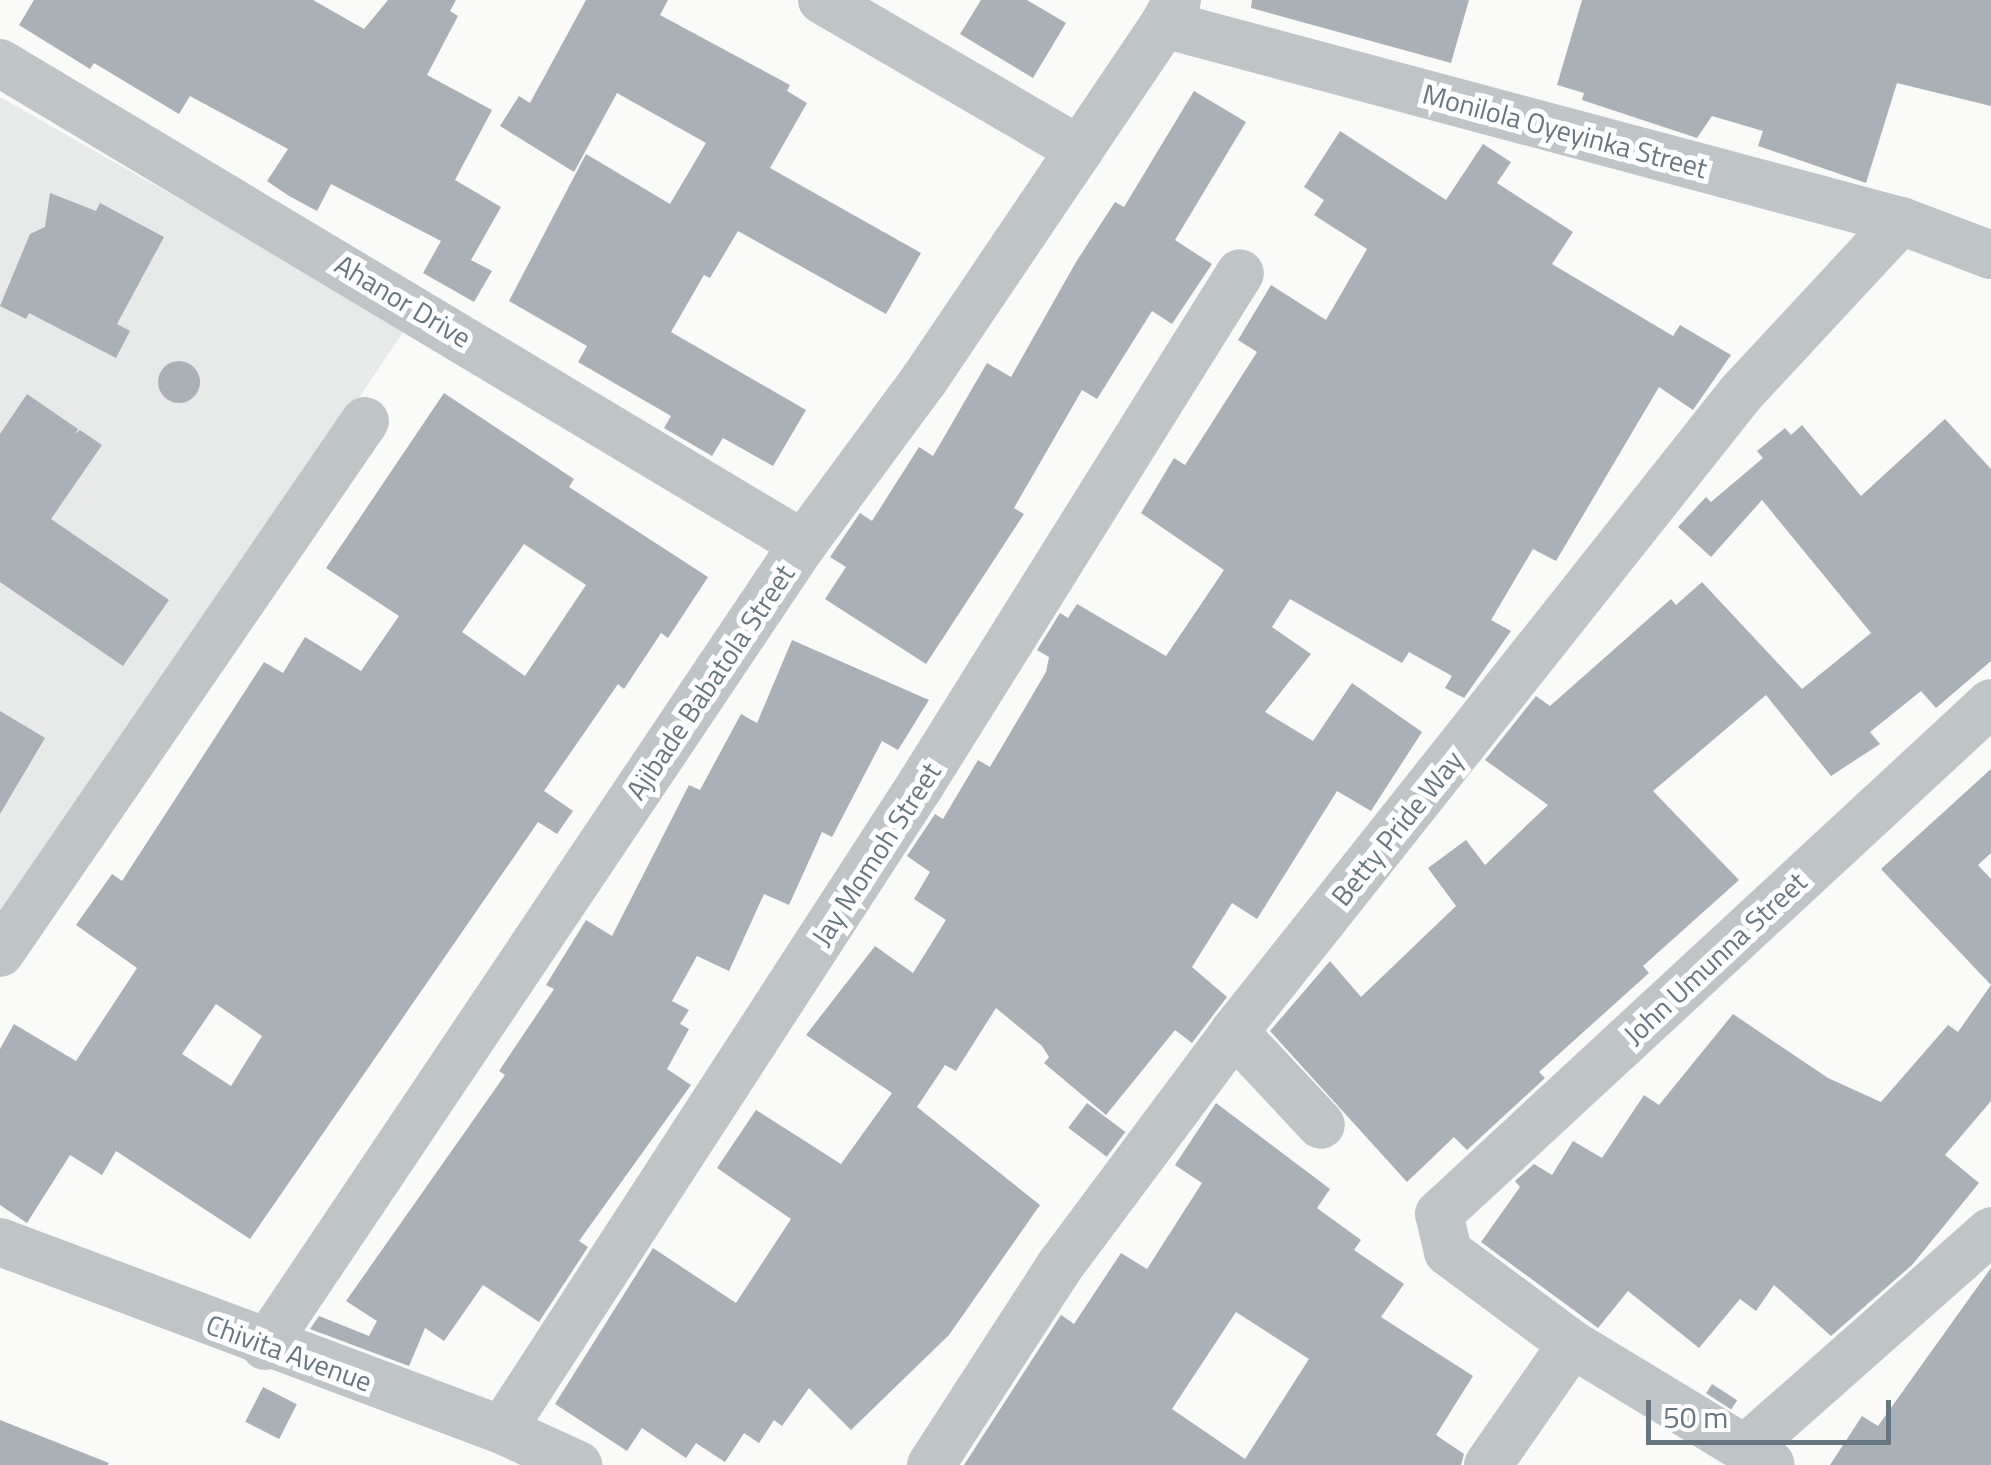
<!DOCTYPE html>
<html>
<head>
<meta charset="utf-8">
<style>
	body { margin:0 }
	#map { position:relative; width:1991px; height:1465px; overflow:hidden; background:#fafaf8; font-family:"Titillium Web",sans-serif }
	div>[style] { position:absolute }
	[style*='--x'] { left:calc(var(--x)*1px); top:calc(var(--y)*1px); width:calc(var(--w)*1px); rotate:calc(var(--a)*1deg) }
	.built>* { inset:0; background:#e8e9e9 }
	.building>* { inset:0; background:#a9b1b7; transform-origin:0 0 }
	.round { border-radius:50% }
	.minor>* { height:48px; margin:-24px; padding:0 24px; transform-origin:24px; border-radius:24px; background:#bfc4c7 }
	span { translate:-50% -50%; white-space:nowrap; text-align:center; line-height:1.15; -webkit-text-stroke:10px #fff; paint-order:stroke }
	.street-label { font-size:28px; color:#667781 }
	.scale { position:absolute; left:1646px; top:1400px; width:245px; height:45px; box-sizing:border-box; border:5px solid #667781; border-top:0; padding-left:12px; font-size:30px; line-height:35px; white-space:nowrap; color:#667781; -webkit-text-stroke:8px #fff; paint-order:stroke }
</style>
</head>
<body>
<div id="map">
	<div class="built">
		<i style="clip-path:polygon(0 97px,406px 328px,0 930px)"></i>
	</div>
	<div class="building">
		<i style="clip-path:polygon(34px 0,313px 0,364px 29px,388px 0,456px 0,450px 11px,458px 16px,427px 75px,492px 110px,455px 180px,501px 207px,471px 260px,492px 271px,474px 302px,423px 273px,441px 241px,331px 184px,317px 211px,289px 196px,267px 181px,288px 149px,190px 96px,179px 114px,94px 63px,90px 69px,19px 25px)"></i>
		<i style="clip-path:polygon(586px 0,668px 0,660px 15px,790px 85px,787px 91px,807px 103px,770px 168px,921px 253px,886px 314px,738px 231px,710px 278px,704px 275px,671px 332px,806px 410px,773px 466px,723px 438px,712px 456px,664px 428px,671px 416px,578px 362px,587px 346px,509px 301px,586px 154px,670px 204px,706px 143px,617px 93px,574px 172px,500px 126px,519px 96px,530px 103px)"></i>
		<i style="clip-path:polygon(981px 0,1027px 0,1066px 23px,1033px 78px,960px 34px)"></i>
		<i style="clip-path:polygon(1252px 0,1469px 0,1451px 63px,1251px 8px)"></i>
		<i style="clip-path:polygon(1582px 0,1991px 0,1991px 106px,1897px 83px,1866px 183px,1758px 146px,1763px 131px,1712px 116px,1697px 138px,1582px 100px,1584px 93px,1557px 85px)"></i>
		<i style="clip-path:polygon(1194px 91px,1246px 122px,1175px 240px,1212px 264px,1172px 324px,1152px 311px,1097px 399px,1082px 390px,1014px 508px,1024px 514px,926px 664px,825px 599px,846px 567px,830px 557px,860px 513px,872px 521px,919px 447px,933px 456px,987px 363px,1011px 377px,1076px 262px,1115px 202px,1124px 207px)"></i>
		<i style="clip-path:polygon(1340px 131px,1446px 200px,1483px 144px,1511px 162px,1497px 183px,1573px 232px,1552px 264px,1673px 336px,1680px 325px,1731px 355px,1693px 410px,1659px 387px,1556px 561px,1533px 549px,1491px 620px,1511px 631px,1464px 698px,1445px 688px,1452px 676px,1409px 652px,1402px 663px,1290px 599px,1272px 627px,1311px 654px,1265px 712px,1313px 741px,1352px 683px,1422px 732px,1371px 811px,1337px 791px,1257px 919px,1232px 903px,1192px 967px,1227px 997px,1192px 1043px,1175px 1030px,1106px 1115px,1044px 1063px,1049px 1057px,1042px 1046px,996px 1008px,956px 1071px,945px 1065px,917px 1107px,1040px 1205px,949px 1335px,851px 1430px,809px 1388px,782px 1426px,774px 1420px,759px 1443px,744px 1433px,725px 1462px,696px 1443px,686px 1458px,642px 1428px,627px 1451px,555px 1404px,653px 1248px,736px 1303px,791px 1219px,717px 1168px,756px 1110px,841px 1164px,892px 1093px,806px 1035px,875px 946px,913px 973px,946px 920px,914px 899px,930px 872px,907px 856px,935px 814px,943px 819px,978px 760px,990px 767px,1046px 672px,1049px 657px,1037px 650px,1060px 613px,1068px 618px,1077px 604px,1166px 656px,1224px 570px,1141px 513px,1174px 458px,1185px 465px,1257px 352px,1238px 340px,1271px 285px,1326px 320px,1367px 249px,1314px 215px,1324px 200px,1304px 187px)"></i>
		<i style="clip-path:polygon(50px 193px,96px 211px,100px 203px,164px 237px,117px 324px,130px 331px,116px 358px,29px 313px,26px 319px,0 306px,30px 234px,45px 227px)"></i>
		<i class="round" style="left:158px;top:361px;width:42px;height:42px"></i>
		<i style="clip-path:polygon(evenodd,444px 393px,574px 479px,569px 487px,708px 577px,668px 638px,661px 633px,624px 689px,618px 684px,544px 791px,573px 811px,557px 834px,538px 822px,250px 1239px,116px 1151px,102px 1175px,70px 1155px,27px 1223px,0 1205px,0 1049px,14px 1024px,76px 1061px,137px 968px,76px 925px,112px 874px,122px 881px,264px 662px,283px 673px,305px 637px,361px 671px,399px 616px,326px 568px,444px 393px,524px 544px,586px 585px,525px 676px,462px 632px,524px 544px,444px 393px,216px 1004px,262px 1036px,231px 1086px,182px 1054px,216px 1004px)"></i>
		<i style="clip-path:polygon(27px 394px,78px 429px,75px 434px,80px 430px,102px 445px,51px 519px,169px 600px,123px 666px,0 582px,0 434px)"></i>
		<i style="clip-path:polygon(1945px 419px,1991px 469px,1991px 661px,1936px 708px,1921px 691px,1870px 732px,1880px 744px,1831px 776px,1766px 695px,1653px 791px,1739px 880px,1643px 966px,1649px 973px,1539px 1072px,1545px 1078px,1467px 1150px,1454px 1137px,1407px 1182px,1270px 1031px,1330px 961px,1361px 997px,1456px 906px,1428px 868px,1466px 840px,1485px 865px,1548px 805px,1485px 760px,1536px 696px,1550px 706px,1671px 599px,1676px 605px,1702px 582px,1802px 689px,1871px 633px,1762px 500px,1711px 557px,1678px 527px,1706px 497px,1711px 502px,1763px 458px,1757px 451px,1785px 428px,1791px 435px,1802px 425px,1861px 496px)"></i>
		<i style="clip-path:polygon(792px 640px,929px 700px,898px 750px,882px 741px,832px 837px,822px 832px,789px 905px,764px 894px,729px 971px,697px 956px,672px 1001px,689px 1010px,680px 1024px,689px 1029px,667px 1069px,691px 1085px,579px 1241px,588px 1247px,539px 1322px,483px 1285px,444px 1341px,425px 1328px,409px 1366px,310px 1329px,319px 1316px,369px 1336px,377px 1321px,346px 1301px,505px 1075px,499px 1071px,554px 989px,546px 985px,586px 920px,612px 936px,689px 785px,700px 790px,741px 714px,757px 723px)"></i>
		<i style="clip-path:polygon(0 711px,45px 738px,0 814px)"></i>
		<i style="clip-path:polygon(1991px 769px,1991px 853px,1978px 865px,1991px 879px,1991px 1101px,1945px 1155px,1979px 1183px,1912px 1265px,1831px 1336px,1774px 1285px,1756px 1311px,1740px 1299px,1699px 1348px,1628px 1291px,1598px 1328px,1481px 1242px,1520px 1187px,1515px 1181px,1534px 1164px,1552px 1175px,1573px 1141px,1602px 1158px,1644px 1095px,1659px 1105px,1733px 1014px,1828px 1078px,1881px 1102px,1948px 1025px,1958px 1032px,1991px 985px,1881px 869px)"></i>
		<i style="left:1087px;top:1103px;width:48px;height:31px;rotate:37deg"></i>
		<i style="clip-path:polygon(evenodd,1216px 1103px,1330px 1189px,1317px 1208px,1361px 1240px,1354px 1250px,1404px 1284px,1381px 1317px,1473px 1376px,1436px 1435px,1464px 1454px,1461px 1465px,964px 1465px,1061px 1315px,1074px 1324px,1121px 1253px,1147px 1269px,1202px 1183px,1175px 1165px,1216px 1103px,1236px 1312px,1309px 1359px,1245px 1459px,1172px 1409px,1236px 1312px)"></i>
		<i style="clip-path:polygon(1991px 1268px,1991px 1465px,1830px 1465px,1862px 1416px,1878px 1426px)"></i>
		<i style="left:1712px;top:1384px;width:30px;height:11px;rotate:33deg"></i>
		<i style="left:263px;top:1387px;width:38px;height:39px;rotate:27deg"></i>
		<i style="clip-path:polygon(0 1420px,109px 1463px,108px 1465px,0 1465px)"></i>
	</div>
	<div class="minor">
		<i style="--x:822;--y:0;--w:298;--a:30.2"></i>
		<i style="--x:1177;--y:0;--w:27;--a:118"></i>
		<i style="--x:1164;--y:24;--w:763;--a:14.97"></i>
		<i style="--x:1901;--y:221;--w:96;--a:20.7"></i>
		<i style="--x:0;--y:63;--w:936;--a:30.92"></i>
		<i style="--x:0;--y:953;--w:645;--a:-55.55"></i>
		<i style="--x:1234;--y:1032;--w:127;--a:46.9"></i>
		<i style="--x:0;--y:1242;--w:536;--a:20.53"></i>
		<i style="--x:502;--y:1430;--w:84;--a:24.7"></i>
		<i style="--x:1572;--y:1344;--w:232;--a:31.2"></i>
		<i style="--x:265;--y:1346;--w:966;--a:-56.15"></i>
		<i style="--x:803;--y:544;--w:204;--a:-53.6"></i>
		<i style="--x:924;--y:380;--w:429;--a:-56"></i>
		<i style="--x:502;--y:1430;--w:770;--a:-57.03"></i>
		<i style="--x:921;--y:784;--w:602;--a:-58.02"></i>
		<i style="--x:1746;--y:1448;--w:327;--a:-41.5"></i>
		<i style="--x:931;--y:1465;--w:236;--a:-57.1"></i>
		<i style="--x:1059;--y:1267;--w:293;--a:-53.3"></i>
		<i style="--x:1234;--y:1032;--w:816;--a:-51.57"></i>
		<i style="--x:1741;--y:393;--w:235;--a:-47.1"></i>
		<i style="--x:1488;--y:1465;--w:147;--a:-55.2"></i>
		<i style="--x:1572;--y:1344;--w:154;--a:-143.4"></i>
		<i style="--x:1448;--y:1252;--w:39;--a:-103"></i>
		<i style="--x:1439;--y:1214;--w:752;--a:-42.79"></i>
	</div>
	<div class="street-label">
		<span style="left:1565px;top:131px;rotate:15deg">Monilola Oyeyinka Street</span>
		<span style="left:403px;top:301px;rotate:31deg">Ahanor Drive</span>
		<span style="left:710px;top:682px;rotate:-56deg">Ajibade Babatola Street</span>
		<span style="left:1397px;top:828px;rotate:-51deg">Betty Pride Way</span>
		<span style="left:876px;top:854px;rotate:-57deg">Jay Momoh Street</span>
		<span style="left:1715px;top:958px;rotate:-43deg">John Umunna Street</span>
		<span style="left:289px;top:1353px;rotate:20deg">Chivita Avenue</span>
	</div>
	<div class="scale">50 m</div>
</div>
</body>
</html>
